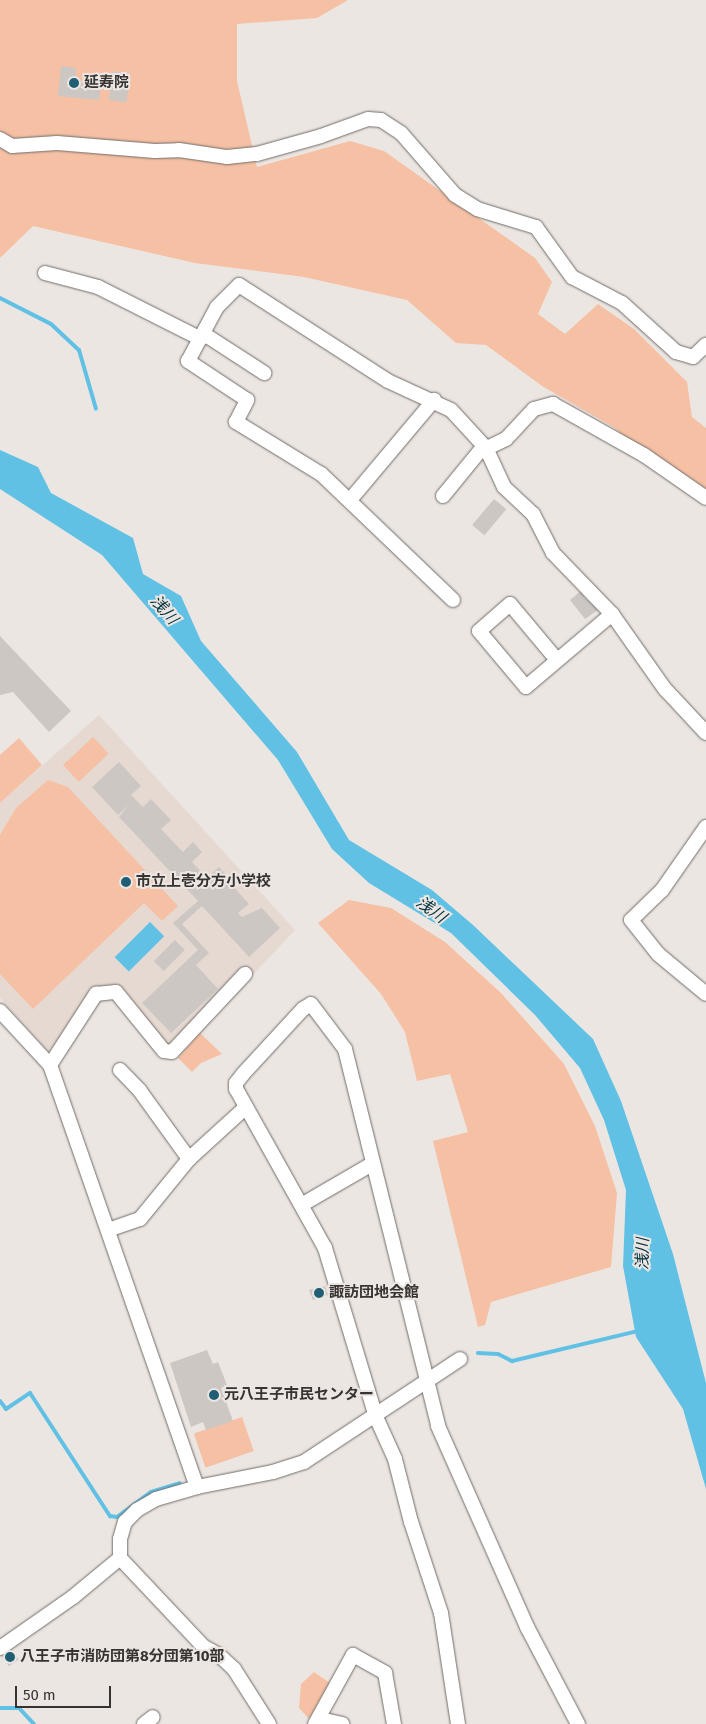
<!DOCTYPE html>
<html>
<head>
<meta charset="utf-8">
<style>
	body { margin:0 }
	#map { position:relative; width:706px; height:1724px; overflow:hidden; background:#ece6e2; font-family:"Fira Sans","Noto Sans JP",sans-serif }
	div>[style] { position:absolute }
	[style*='--x'] { left:calc(var(--x)*1px); top:calc(var(--y)*1px); width:calc(var(--w)*1px); rotate:calc(var(--a)*1deg) }
	.built>* { inset:0; background:#e6d9d2 }
	.green>* { inset:0; background:#f5c0a4; transform-origin:0 0 }
	.water>* { inset:0; background:#61c1e5; transform-origin:0 0 }
	.stream>* { height:4px; margin:-2px; padding:0 2px; transform-origin:2px; border-radius:2px; background:#61c1e5 }
	.building>* { inset:0; background:#cdc7c3; transform-origin:0 0 }
	.roads { filter:drop-shadow(0 0 1px #716c69) drop-shadow(0 0 1px #716c69) }
	.minor>* { height:14px; margin:-7px; padding:0 7px; transform-origin:7px; border-radius:7px; background:#fff }
	.dots>* { width:14px; height:14px; translate:-50% -50%; box-sizing:border-box; border:2px solid #ece6e2; border-radius:50% }
	span { translate:-50% -50%; white-space:nowrap; text-align:center; line-height:1.15; -webkit-text-stroke:4px #ece6e2; paint-order:stroke }
	.poi-label { font-size:15px; color:#363332; font-weight:700 }
	.left { translate:0 -50%; text-align:left }
	.water-label { font-size:16px; color:#002f3d; font-style:italic }
	.scale { position:absolute; left:15px; top:1686px; width:96px; height:22px; box-sizing:border-box; border:2px solid #363332; border-top:0; padding-left:6px; font-size:15px; line-height:18px; white-space:nowrap; color:#363332; -webkit-text-stroke:4px #ece6e2; paint-order:stroke }
</style>
</head>
<body>
<div id="map">
	<div class="built">
		<i style="clip-path:polygon(99px 715px,295px 930px,250px 978px,245px 974px,172px 1052px,116px 992px,101px 992px,56px 1055px,46px 1049px,0 998px,0 803px)"></i>
	</div>
	<div class="green">
		<i style="clip-path:polygon(0 0,348px 0,317px 18px,237px 24px,237px 81px,257px 167px,350px 141px,384px 151px,535px 258px,552px 282px,538px 314px,565px 334px,598px 304px,634px 329px,687px 382px,692px 417px,706px 428px,706px 498px,644px 455px,615px 428px,542px 386px,486px 345px,456px 343px,407px 300px,304px 277px,195px 263px,33px 226px,0 258px)"></i>
		<i style="left:93px;top:737px;width:23px;height:41px;rotate:47deg"></i>
		<i style="clip-path:polygon(19px 738px,42px 765px,0 803px,0 755px)"></i>
		<i style="clip-path:polygon(48px 780px,68px 787px,178px 906px,162px 921px,144px 903px,33px 1009px,0 974px,0 835px,16px 808px)"></i>
		<i style="clip-path:polygon(349px 900px,391px 908px,445px 942px,501px 993px,564px 1064px,595px 1126px,617px 1193px,611px 1267px,491px 1302px,485px 1325px,478px 1327px,433px 1141px,468px 1132px,450px 1074px,417px 1081px,405px 1032px,381px 994px,318px 923px)"></i>
		<i style="clip-path:polygon(200px 1033px,222px 1054px,201px 1063px,192px 1072px,178px 1058px)"></i>
		<i style="left:242px;top:1417px;width:36px;height:51px;rotate:71deg"></i>
		<i style="clip-path:polygon(314px 1672px,330px 1683px,309px 1719px,299px 1708px,301px 1684px)"></i>
	</div>
	<div class="water">
		<i style="clip-path:polygon(0 450px,38px 467px,51px 493px,133px 538px,143px 574px,181px 596px,201px 641px,297px 752px,349px 840px,432px 890px,473px 925px,593px 1039px,621px 1101px,673px 1254px,706px 1383px,706px 1489px,683px 1409px,636px 1337px,623px 1266px,626px 1190px,604px 1120px,580px 1068px,535px 1015px,451px 933px,369px 883px,332px 849px,278px 760px,102px 555px,0 489px)"></i>
		<i style="left:150px;top:922px;width:20px;height:50px;rotate:45deg"></i>
	</div>
	<div class="stream">
		<i style="--x:0;--y:298;--w:57;--a:27"></i>
		<i style="--x:51;--y:324;--w:38;--a:43"></i>
		<i style="--x:79;--y:350;--w:61;--a:73.9"></i>
		<i style="--x:478;--y:1353;--w:20;--a:3"></i>
		<i style="--x:498;--y:1354;--w:16;--a:27"></i>
		<i style="--x:512;--y:1361;--w:130;--a:-13.4"></i>
		<i style="--x:0;--y:1401;--w:10;--a:53"></i>
		<i style="--x:6;--y:1409;--w:29;--a:-34"></i>
		<i style="--x:30;--y:1393;--w:147;--a:57"></i>
		<i style="--x:110;--y:1516;--w:7;--a:8"></i>
		<i style="--x:117;--y:1517;--w:42;--a:-36.3"></i>
		<i style="--x:151;--y:1492;--w:30;--a:-17"></i>
		<i style="--x:0;--y:1708;--w:19;--a:0"></i>
		<i style="--x:19;--y:1708;--w:22;--a:47"></i>
	</div>
	<div class="building">
		<i style="clip-path:polygon(61px 66px,76px 68px,75px 81px,101px 84px,99px 100px,58px 96px)"></i>
		<i style="left:113px;top:71px;width:18px;height:29px;rotate:9deg"></i>
		<i style="left:494px;top:499px;width:16px;height:34px;rotate:40deg"></i>
		<i style="clip-path:polygon(582px 590px,584px 597px,598px 610px,585px 619px,570px 600px)"></i>
		<i style="clip-path:polygon(0 636px,71px 711px,49px 732px,13px 692px,0 695px)"></i>
		<i style="clip-path:polygon(119px 762px,141px 786px,131px 795px,143px 807px,151px 799px,171px 820px,161px 829px,183px 852px,193px 842px,202px 852px,192px 862px,207px 878px,219px 867px,232px 882px,230px 883px,249px 904px,238px 913px,242px 917px,262px 908px,280px 928px,249px 957px,202px 906px,182px 924px,209px 953px,196px 965px,218px 989px,171px 1033px,142px 1003px,198px 950px,173px 923px,198px 901px,119px 817px,129px 805px,118px 815px,92px 787px)"></i>
		<i style="left:175px;top:940px;width:14px;height:30px;rotate:45deg"></i>
		<i style="clip-path:polygon(325px 1286px,328px 1295px,313px 1300px,309px 1290px)"></i>
		<i style="clip-path:polygon(207px 1350px,213px 1364px,218px 1362px,227px 1385px,221px 1388px,233px 1421px,206px 1430px,203px 1422px,191px 1427px,170px 1363px)"></i>
		<i style="left:11px;top:1648px;width:14px;height:12px;rotate:56deg"></i>
	</div>
	<div class="roads">
		<div class="minor">
			<i style="--x:0;--y:139;--w:14;--a:30"></i>
			<i style="--x:12;--y:146;--w:45;--a:-3.8"></i>
			<i style="--x:57;--y:143;--w:98;--a:4.7"></i>
			<i style="--x:155;--y:151;--w:24;--a:-2"></i>
			<i style="--x:179;--y:150;--w:49;--a:8.3"></i>
			<i style="--x:227;--y:157;--w:30;--a:-6"></i>
			<i style="--x:257;--y:154;--w:66;--a:-15.7"></i>
			<i style="--x:321;--y:136;--w:50;--a:-19.9"></i>
			<i style="--x:368;--y:119;--w:13;--a:4"></i>
			<i style="--x:381;--y:120;--w:24;--a:33"></i>
			<i style="--x:401;--y:133;--w:82;--a:48.9"></i>
			<i style="--x:455;--y:195;--w:26;--a:32"></i>
			<i style="--x:477;--y:209;--w:62;--a:17"></i>
			<i style="--x:536;--y:227;--w:62;--a:54.2"></i>
			<i style="--x:572;--y:277;--w:56;--a:27.5"></i>
			<i style="--x:622;--y:303;--w:73;--a:42.2"></i>
			<i style="--x:676;--y:352;--w:18;--a:16"></i>
			<i style="--x:693;--y:357;--w:18;--a:-43"></i>
			<i style="--x:45;--y:273;--w:55;--a:14.8"></i>
			<i style="--x:98;--y:287;--w:115;--a:26.8"></i>
			<i style="--x:204;--y:334;--w:72;--a:33"></i>
			<i style="--x:443;--y:496;--w:57;--a:-50.7"></i>
			<i style="--x:479;--y:452;--w:30;--a:-26"></i>
			<i style="--x:506;--y:439;--w:41;--a:-47"></i>
			<i style="--x:534;--y:409;--w:20;--a:-15"></i>
			<i style="--x:553;--y:404;--w:104;--a:29.3"></i>
			<i style="--x:644;--y:455;--w:75;--a:34.7"></i>
			<i style="--x:350;--y:500;--w:131;--a:-50"></i>
			<i style="--x:453;--y:600;--w:182;--a:-136.3"></i>
			<i style="--x:321;--y:474;--w:100;--a:-148.5"></i>
			<i style="--x:236;--y:422;--w:25;--a:-63"></i>
			<i style="--x:247;--y:400;--w:71;--a:-146.5"></i>
			<i style="--x:188;--y:361;--w:61;--a:-61.8"></i>
			<i style="--x:217;--y:307;--w:31;--a:-45"></i>
			<i style="--x:239;--y:285;--w:177;--a:32.8"></i>
			<i style="--x:388;--y:381;--w:69;--a:24.7"></i>
			<i style="--x:451;--y:410;--w:52;--a:47.4"></i>
			<i style="--x:486;--y:448;--w:43;--a:65.2"></i>
			<i style="--x:504;--y:487;--w:40;--a:43"></i>
			<i style="--x:533;--y:514;--w:44;--a:62.9"></i>
			<i style="--x:553;--y:553;--w:85;--a:46"></i>
			<i style="--x:612;--y:614;--w:92;--a:54.8"></i>
			<i style="--x:665;--y:689;--w:60;--a:47"></i>
			<i style="--x:557;--y:660;--w:73;--a:-130"></i>
			<i style="--x:510;--y:604;--w:41;--a:138.9"></i>
			<i style="--x:479;--y:631;--w:73;--a:50"></i>
			<i style="--x:526;--y:687;--w:113;--a:-40.3"></i>
			<i style="--x:706;--y:827;--w:77;--a:124.9"></i>
			<i style="--x:662;--y:890;--w:43;--a:135.9"></i>
			<i style="--x:631;--y:920;--w:43;--a:51.5"></i>
			<i style="--x:658;--y:954;--w:62;--a:39.8"></i>
			<i style="--x:0;--y:1011;--w:74;--a:47.2"></i>
			<i style="--x:50;--y:1065;--w:447;--a:70.8"></i>
			<i style="--x:50;--y:1065;--w:85;--a:-57.1"></i>
			<i style="--x:96;--y:994;--w:20;--a:-6"></i>
			<i style="--x:116;--y:992;--w:76;--a:50.9"></i>
			<i style="--x:164;--y:1051;--w:8;--a:7"></i>
			<i style="--x:172;--y:1052;--w:107;--a:-46.9"></i>
			<i style="--x:120;--y:1070;--w:29;--a:46"></i>
			<i style="--x:140;--y:1091;--w:84;--a:54.2"></i>
			<i style="--x:303;--y:1204;--w:80;--a:-30.1"></i>
			<i style="--x:108;--y:1230;--w:34;--a:-19"></i>
			<i style="--x:140;--y:1219;--w:77;--a:-50.8"></i>
			<i style="--x:189;--y:1159;--w:77;--a:-42.4"></i>
			<i style="--x:120;--y:1558;--w:122;--a:46.7"></i>
			<i style="--x:204;--y:1647;--w:17;--a:28"></i>
			<i style="--x:219;--y:1655;--w:21;--a:43"></i>
			<i style="--x:234;--y:1669;--w:65;--a:57.5"></i>
			<i style="--x:0;--y:1648;--w:89;--a:-34.9"></i>
			<i style="--x:73;--y:1597;--w:61;--a:-39.7"></i>
			<i style="--x:120;--y:1558;--w:19;--a:-90"></i>
			<i style="--x:120;--y:1539;--w:18;--a:-74"></i>
			<i style="--x:125;--y:1522;--w:17;--a:-45"></i>
			<i style="--x:137;--y:1510;--w:22;--a:-30"></i>
			<i style="--x:156;--y:1499;--w:43;--a:-16.3"></i>
			<i style="--x:197;--y:1487;--w:77;--a:-11.2"></i>
			<i style="--x:273;--y:1472;--w:33;--a:-18"></i>
			<i style="--x:304;--y:1462;--w:187;--a:-33.4"></i>
			<i style="--x:320;--y:1719;--w:23;--a:13"></i>
			<i style="--x:144;--y:1724;--w:11;--a:-38"></i>
			<i style="--x:315;--y:1724;--w:79;--a:-61.2"></i>
			<i style="--x:353;--y:1655;--w:37;--a:29"></i>
			<i style="--x:385;--y:1673;--w:52;--a:80"></i>
			<i style="--x:458;--y:1724;--w:112;--a:-98.7"></i>
			<i style="--x:441;--y:1613;--w:96;--a:-108.2"></i>
			<i style="--x:411;--y:1522;--w:65;--a:-104.3"></i>
			<i style="--x:395;--y:1459;--w:46;--a:-114.3"></i>
			<i style="--x:376;--y:1417;--w:177;--a:-106.8"></i>
			<i style="--x:325;--y:1248;--w:182;--a:-119.2"></i>
			<i style="--x:236;--y:1089;--w:6;--a:-90"></i>
			<i style="--x:236;--y:1083;--w:11;--a:-52"></i>
			<i style="--x:243;--y:1074;--w:88;--a:-47.3"></i>
			<i style="--x:303;--y:1009;--w:9;--a:-32"></i>
			<i style="--x:311;--y:1004;--w:56;--a:52.9"></i>
			<i style="--x:345;--y:1049;--w:388;--a:76.1"></i>
			<i style="--x:438;--y:1426;--w:220;--a:66.1"></i>
			<i style="--x:527;--y:1627;--w:110;--a:62.3"></i>
		</div>
	</div>
	<div class="dots">
		<i style="left:74px;top:83px;background:#1f5e74"></i>
		<i style="left:126px;top:882px;background:#1f5e74"></i>
		<i style="left:319px;top:1293px;background:#1f5e74"></i>
		<i style="left:214px;top:1395px;background:#1f5e74"></i>
		<i style="left:10px;top:1657px;background:#1f5e74"></i>
	</div>
	<div class="poi-label">
		<span class="left" style="left:84px;top:83px">延寿院</span>
		<span class="left" style="left:136px;top:882px">市立上壱分方小学校</span>
		<span class="left" style="left:329px;top:1293px">諏訪団地会館</span>
		<span class="left" style="left:224px;top:1395px">元八王子市民センター</span>
		<span class="left" style="left:20px;top:1657px">八王子市消防団第8分団第10部</span>
	</div>
	<div class="water-label">
		<span style="left:164px;top:610px;rotate:49deg">浅川</span>
		<span style="left:431px;top:910px;rotate:36deg">浅川</span>
		<span style="left:643px;top:1254px;rotate:-89deg">浅川</span>
	</div>
	<div class="scale">50 m</div>
</div>
</body>
</html>
